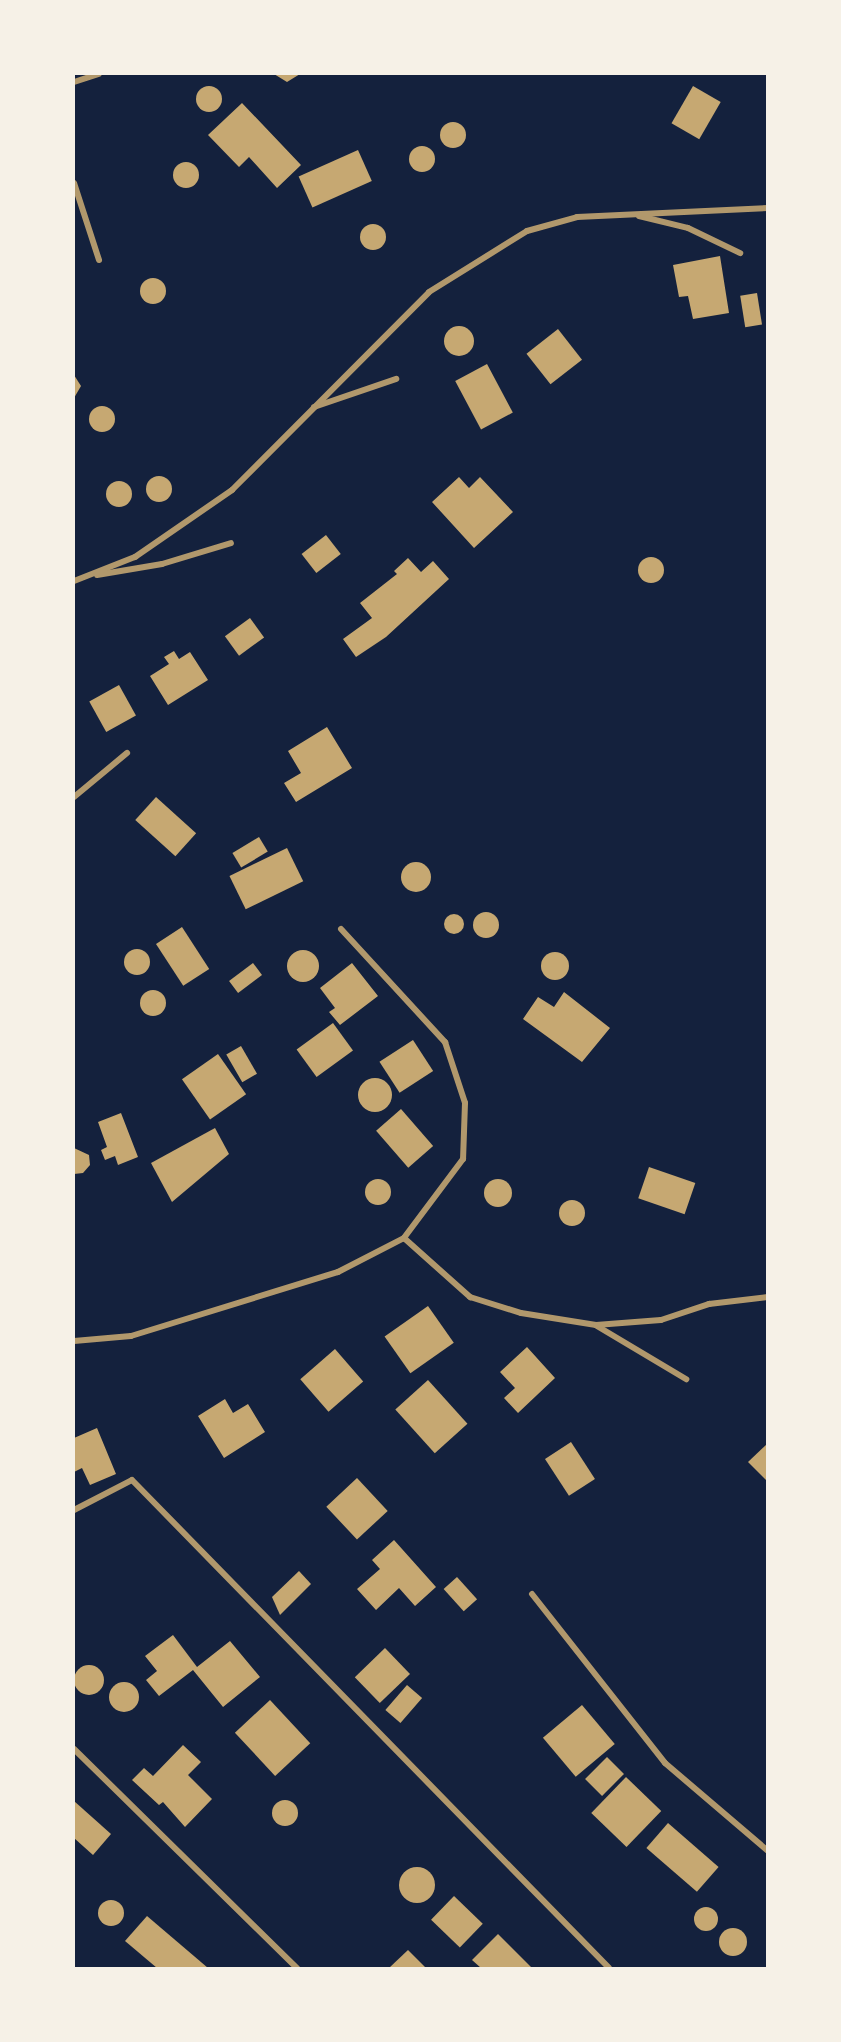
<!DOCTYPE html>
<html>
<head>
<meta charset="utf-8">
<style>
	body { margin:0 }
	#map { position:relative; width:841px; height:2042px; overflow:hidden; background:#14213d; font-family:"Source Sans 3",sans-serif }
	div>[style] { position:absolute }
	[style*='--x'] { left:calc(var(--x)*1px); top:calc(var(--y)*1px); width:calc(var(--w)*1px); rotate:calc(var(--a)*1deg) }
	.building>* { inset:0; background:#c6a872; transform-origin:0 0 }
	.round { border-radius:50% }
	.minor>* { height:6px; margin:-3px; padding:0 3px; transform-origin:3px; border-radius:3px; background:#b1986c }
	span { translate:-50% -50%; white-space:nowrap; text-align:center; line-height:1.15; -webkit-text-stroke:5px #f6f1e7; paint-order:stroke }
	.frame { position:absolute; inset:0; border:75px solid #f6f1e7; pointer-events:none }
</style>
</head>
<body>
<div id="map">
	<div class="building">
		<i style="clip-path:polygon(274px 74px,300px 74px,287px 82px)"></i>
		<i class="round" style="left:196px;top:86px;width:26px;height:26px"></i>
		<i style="left:693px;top:86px;width:32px;height:43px;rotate:30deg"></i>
		<i style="clip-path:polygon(242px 103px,301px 165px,277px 188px,249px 157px,239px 167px,208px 135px)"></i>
		<i class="round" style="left:440px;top:122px;width:26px;height:26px"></i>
		<i class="round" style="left:409px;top:146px;width:26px;height:26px"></i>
		<i style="left:358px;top:150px;width:34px;height:65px;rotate:66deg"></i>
		<i class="round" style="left:173px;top:162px;width:26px;height:26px"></i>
		<i class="round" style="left:360px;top:224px;width:26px;height:26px"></i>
		<i style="clip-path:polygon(720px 256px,729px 313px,693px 319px,688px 296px,679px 297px,673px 265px)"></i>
		<i class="round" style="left:140px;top:278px;width:26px;height:26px"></i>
		<i style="left:757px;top:293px;width:32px;height:17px;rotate:81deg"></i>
		<i class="round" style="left:444px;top:326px;width:30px;height:30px"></i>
		<i style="left:558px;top:329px;width:39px;height:40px;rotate:52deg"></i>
		<i style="left:487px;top:364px;width:55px;height:36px;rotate:62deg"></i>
		<i style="clip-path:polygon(74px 375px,81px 386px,74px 398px)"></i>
		<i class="round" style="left:89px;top:406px;width:26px;height:26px"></i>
		<i class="round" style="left:146px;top:476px;width:26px;height:26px"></i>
		<i style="clip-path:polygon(459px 477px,469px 488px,480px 477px,513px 512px,474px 548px,432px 502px)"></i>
		<i class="round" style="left:106px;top:481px;width:26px;height:26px"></i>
		<i style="left:326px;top:535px;width:24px;height:31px;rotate:52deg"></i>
		<i class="round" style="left:638px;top:557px;width:26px;height:26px"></i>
		<i style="clip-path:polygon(408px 558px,421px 572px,433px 561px,449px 579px,386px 637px,356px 657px,343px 639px,372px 618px,360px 603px,397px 574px,394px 571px)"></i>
		<i style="left:250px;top:618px;width:24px;height:31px;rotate:54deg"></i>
		<i style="clip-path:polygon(174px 651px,179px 659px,190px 652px,208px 680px,168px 705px,150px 676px,169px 664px,164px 657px)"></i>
		<i style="left:119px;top:685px;width:35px;height:34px;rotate:61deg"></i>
		<i style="clip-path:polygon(327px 727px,352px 768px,296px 802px,284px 783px,301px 773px,288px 751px)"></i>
		<i style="left:156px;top:797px;width:54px;height:31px;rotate:42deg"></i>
		<i style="left:259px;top:837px;width:17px;height:31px;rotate:59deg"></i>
		<i style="left:287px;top:848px;width:37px;height:64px;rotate:64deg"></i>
		<i class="round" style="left:401px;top:862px;width:30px;height:30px"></i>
		<i class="round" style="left:473px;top:912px;width:26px;height:26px"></i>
		<i class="round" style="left:444px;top:914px;width:20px;height:20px"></i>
		<i style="left:182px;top:927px;width:50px;height:31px;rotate:57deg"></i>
		<i class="round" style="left:124px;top:949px;width:26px;height:26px"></i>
		<i class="round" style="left:287px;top:950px;width:32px;height:32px"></i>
		<i class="round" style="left:541px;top:952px;width:28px;height:28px"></i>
		<i style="left:253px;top:963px;width:15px;height:30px;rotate:53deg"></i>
		<i style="clip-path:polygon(352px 963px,378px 996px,340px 1025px,329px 1012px,335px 1008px,320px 988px)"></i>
		<i class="round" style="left:140px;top:990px;width:26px;height:26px"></i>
		<i style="clip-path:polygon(564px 992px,610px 1028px,582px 1062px,523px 1019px,538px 997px,554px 1007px)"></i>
		<i style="left:333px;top:1023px;width:34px;height:45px;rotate:54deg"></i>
		<i style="left:413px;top:1040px;width:37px;height:40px;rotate:57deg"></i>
		<i style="left:241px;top:1046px;width:32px;height:17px;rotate:60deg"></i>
		<i style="left:218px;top:1054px;width:49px;height:44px;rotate:55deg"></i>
		<i class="round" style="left:358px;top:1078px;width:34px;height:34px"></i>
		<i style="left:401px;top:1109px;width:49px;height:33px;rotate:49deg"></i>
		<i style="clip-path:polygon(121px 1113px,138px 1157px,118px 1165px,115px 1156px,105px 1160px,101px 1150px,107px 1147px,98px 1122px)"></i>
		<i style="clip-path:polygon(215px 1128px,229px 1154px,172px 1202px,151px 1163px)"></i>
		<i style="clip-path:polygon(74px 1148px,89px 1155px,90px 1165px,83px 1173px,74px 1174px)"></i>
		<i style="left:649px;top:1167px;width:49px;height:33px;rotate:19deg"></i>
		<i class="round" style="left:484px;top:1179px;width:28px;height:28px"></i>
		<i class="round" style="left:365px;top:1179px;width:26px;height:26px"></i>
		<i class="round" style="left:559px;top:1200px;width:26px;height:26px"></i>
		<i style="left:428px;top:1306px;width:45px;height:53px;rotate:55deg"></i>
		<i style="clip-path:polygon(527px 1347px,555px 1378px,518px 1413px,504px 1398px,515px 1388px,500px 1372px)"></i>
		<i style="left:335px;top:1349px;width:43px;height:46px;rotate:49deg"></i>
		<i style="left:428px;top:1380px;width:59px;height:44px;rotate:48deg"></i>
		<i style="clip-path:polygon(225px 1399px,233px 1413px,248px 1404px,265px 1432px,224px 1458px,198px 1416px)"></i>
		<i style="clip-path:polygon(97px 1428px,116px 1474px,90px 1485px,82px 1468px,74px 1472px,74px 1438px)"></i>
		<i style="left:571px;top:1442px;width:44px;height:31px;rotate:57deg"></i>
		<i style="clip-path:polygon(768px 1443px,768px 1482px,748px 1462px)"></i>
		<i style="left:357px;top:1478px;width:45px;height:42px;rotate:47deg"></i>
		<i style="clip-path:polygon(394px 1540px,436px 1587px,415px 1606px,399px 1588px,376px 1610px,357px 1589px,380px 1569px,372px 1560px)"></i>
		<i style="clip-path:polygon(299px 1571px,311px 1584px,280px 1615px,272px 1597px)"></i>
		<i style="left:457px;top:1577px;width:30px;height:18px;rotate:48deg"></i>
		<i style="clip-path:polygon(173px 1635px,197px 1667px,230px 1641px,260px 1677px,223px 1707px,193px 1670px,159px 1696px,146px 1680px,157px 1671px,145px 1656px)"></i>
		<i style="left:385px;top:1648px;width:36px;height:42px;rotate:46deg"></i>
		<i class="round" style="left:74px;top:1665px;width:30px;height:30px"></i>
		<i class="round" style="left:109px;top:1682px;width:30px;height:30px"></i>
		<i style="left:407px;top:1685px;width:20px;height:33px;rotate:41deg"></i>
		<i style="left:270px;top:1700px;width:59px;height:48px;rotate:47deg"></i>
		<i style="left:582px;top:1705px;width:51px;height:51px;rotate:50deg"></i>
		<i style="clip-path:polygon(183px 1745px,201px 1762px,188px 1775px,212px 1799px,185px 1827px,163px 1802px,159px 1805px,132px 1780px,144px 1768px,153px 1776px)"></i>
		<i style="left:607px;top:1757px;width:24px;height:31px;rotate:45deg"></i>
		<i style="left:626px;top:1777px;width:49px;height:50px;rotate:44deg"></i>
		<i class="round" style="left:272px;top:1800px;width:26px;height:26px"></i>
		<i style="clip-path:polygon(74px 1801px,111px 1834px,93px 1855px,74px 1838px)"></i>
		<i style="left:668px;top:1823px;width:67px;height:33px;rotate:41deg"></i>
		<i class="round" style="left:399px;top:1867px;width:36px;height:36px"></i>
		<i style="left:454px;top:1896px;width:40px;height:33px;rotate:44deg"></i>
		<i class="round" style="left:98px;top:1900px;width:26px;height:26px"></i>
		<i class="round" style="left:694px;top:1907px;width:24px;height:24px"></i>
		<i style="clip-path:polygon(147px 1916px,208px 1968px,157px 1968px,125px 1941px)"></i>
		<i class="round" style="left:719px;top:1928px;width:28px;height:28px"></i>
		<i style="clip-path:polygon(498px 1934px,532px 1968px,481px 1968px,472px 1960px)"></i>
		<i style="clip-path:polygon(408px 1950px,426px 1968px,389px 1968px)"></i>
	</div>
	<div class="minor">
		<i style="--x:74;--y:82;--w:26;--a:-18"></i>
		<i style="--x:74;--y:183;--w:81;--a:72"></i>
		<i style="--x:639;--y:216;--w:50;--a:13.8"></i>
		<i style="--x:688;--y:228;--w:58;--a:25.7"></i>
		<i style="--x:314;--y:407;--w:87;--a:-18.9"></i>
		<i style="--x:97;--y:575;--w:66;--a:-9.6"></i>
		<i style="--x:162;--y:564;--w:72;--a:-16.9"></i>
		<i style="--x:74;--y:581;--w:66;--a:-21.5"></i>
		<i style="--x:135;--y:557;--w:118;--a:-34.6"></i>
		<i style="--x:232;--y:490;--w:279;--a:-45.1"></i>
		<i style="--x:429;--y:292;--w:115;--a:-31.9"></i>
		<i style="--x:527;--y:231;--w:52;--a:-15.6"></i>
		<i style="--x:577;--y:217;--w:191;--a:-2.7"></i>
		<i style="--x:74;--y:797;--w:69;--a:-39.7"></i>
		<i style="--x:341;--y:929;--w:154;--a:47.4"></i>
		<i style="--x:445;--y:1042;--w:64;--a:71.8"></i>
		<i style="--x:465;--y:1103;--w:56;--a:92"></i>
		<i style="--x:463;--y:1159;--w:99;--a:126.8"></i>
		<i style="--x:597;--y:1326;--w:104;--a:30.8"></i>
		<i style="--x:74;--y:1341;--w:57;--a:-5"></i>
		<i style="--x:131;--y:1336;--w:217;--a:-17.2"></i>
		<i style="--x:338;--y:1272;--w:74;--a:-27.3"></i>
		<i style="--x:404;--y:1238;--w:89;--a:41.8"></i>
		<i style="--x:470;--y:1297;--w:53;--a:17.4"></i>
		<i style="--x:521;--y:1313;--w:76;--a:9.1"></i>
		<i style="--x:596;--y:1325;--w:65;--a:-4.4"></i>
		<i style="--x:661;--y:1320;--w:51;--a:-18.4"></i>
		<i style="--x:709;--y:1304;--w:59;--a:-6.8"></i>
		<i style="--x:74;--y:1510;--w:65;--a:-27.3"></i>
		<i style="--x:132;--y:1480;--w:682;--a:45.65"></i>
		<i style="--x:532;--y:1594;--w:215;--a:51.8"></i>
		<i style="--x:665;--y:1763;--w:135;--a:40.5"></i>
		<i style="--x:74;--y:1749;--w:313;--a:44.5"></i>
	</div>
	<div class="frame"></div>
</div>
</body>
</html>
